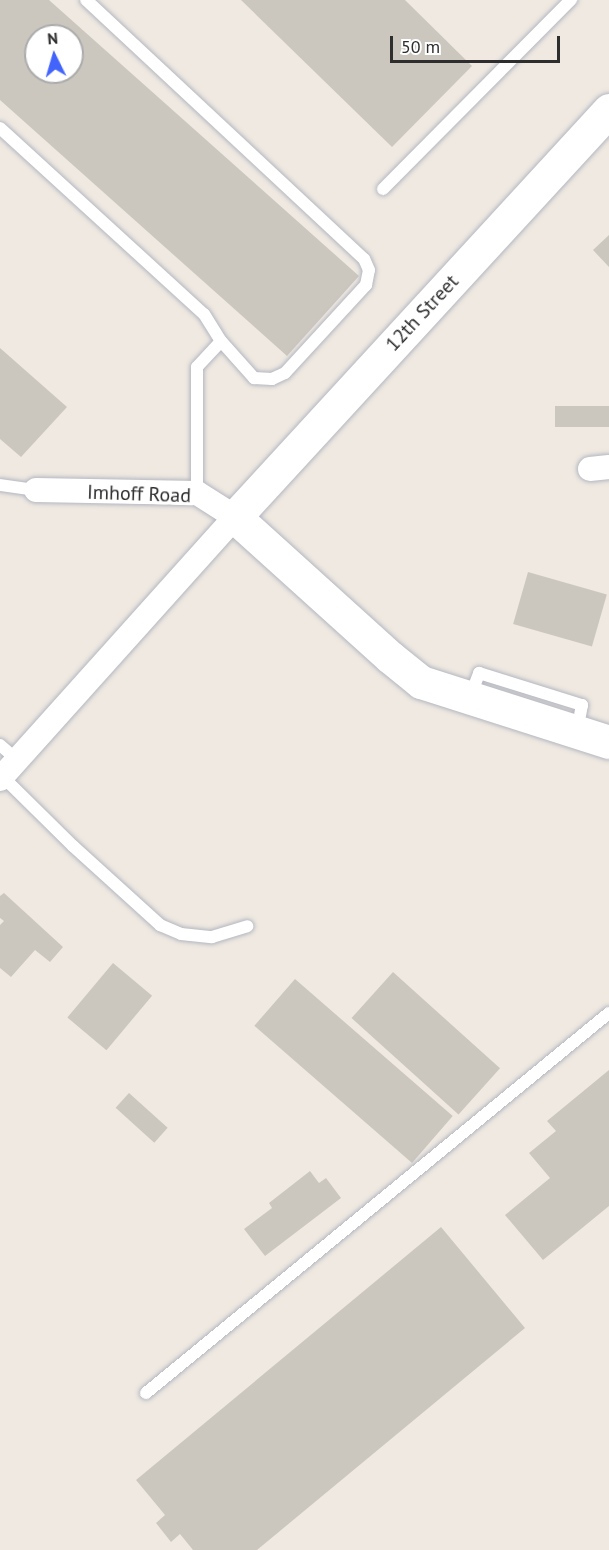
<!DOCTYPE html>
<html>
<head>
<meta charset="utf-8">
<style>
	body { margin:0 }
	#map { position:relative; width:609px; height:1550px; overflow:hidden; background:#efe9e1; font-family:"PT Sans",sans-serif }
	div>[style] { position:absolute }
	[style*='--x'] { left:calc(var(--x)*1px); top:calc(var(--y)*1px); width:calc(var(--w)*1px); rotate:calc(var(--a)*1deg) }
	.building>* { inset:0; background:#cbc7bf; transform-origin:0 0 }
	.roads { filter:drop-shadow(0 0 2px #b4b7c1) drop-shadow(0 0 2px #b4b7c1) }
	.lane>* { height:12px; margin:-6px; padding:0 6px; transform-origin:6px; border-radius:6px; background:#fff }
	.street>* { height:24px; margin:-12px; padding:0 12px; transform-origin:12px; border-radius:12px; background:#fff }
	.secondary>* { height:33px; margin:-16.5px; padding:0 16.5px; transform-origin:16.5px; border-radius:16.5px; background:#fff }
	span { translate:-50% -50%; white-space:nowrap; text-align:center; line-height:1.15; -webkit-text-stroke:6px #fff; paint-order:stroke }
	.street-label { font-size:20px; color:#2e2e2e }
	.north { position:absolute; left:24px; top:24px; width:60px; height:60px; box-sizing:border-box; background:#fff; border:2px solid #ababab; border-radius:50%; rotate:355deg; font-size:16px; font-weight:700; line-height:24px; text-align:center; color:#2e2e2e }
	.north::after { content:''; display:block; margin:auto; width:21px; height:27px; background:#4264fb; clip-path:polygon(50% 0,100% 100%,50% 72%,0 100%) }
	.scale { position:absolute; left:390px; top:36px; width:170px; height:27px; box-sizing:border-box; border:3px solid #2e2e2e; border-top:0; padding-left:8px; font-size:18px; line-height:21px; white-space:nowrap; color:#2e2e2e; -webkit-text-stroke:4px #fff; paint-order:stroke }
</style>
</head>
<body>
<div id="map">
	<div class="building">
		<i style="clip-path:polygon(evenodd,0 0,49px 0,359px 276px,287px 356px,0 100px,0 0,36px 36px,72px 36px,72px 72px,36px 72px,36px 36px)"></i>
		<i style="clip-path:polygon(241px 0,405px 0,472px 66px,392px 147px)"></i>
		<i style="clip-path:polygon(609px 235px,609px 267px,593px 250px)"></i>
		<i style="clip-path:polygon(0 348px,67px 407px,21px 457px,0 439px)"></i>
		<i style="left:609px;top:406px;width:21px;height:54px;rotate:90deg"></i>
		<i style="left:528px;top:572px;width:82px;height:54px;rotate:16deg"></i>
		<i style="clip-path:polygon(4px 893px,63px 947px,50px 962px,35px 950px,11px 977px,0 968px,0 925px,4px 921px,0 918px,0 896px)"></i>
		<i style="left:113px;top:963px;width:51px;height:71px;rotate:40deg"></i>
		<i style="left:393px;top:972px;width:144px;height:62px;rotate:42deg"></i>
		<i style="left:295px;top:979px;width:209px;height:62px;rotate:41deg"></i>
		<i style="clip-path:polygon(609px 1070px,609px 1206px,543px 1260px,505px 1215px,550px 1178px,529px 1153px,556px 1131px,547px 1121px)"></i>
		<i style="left:129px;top:1093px;width:52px;height:20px;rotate:42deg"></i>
		<i style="clip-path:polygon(310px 1171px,319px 1183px,326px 1178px,341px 1198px,265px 1256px,244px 1229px,272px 1208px,269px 1203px)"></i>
		<i style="clip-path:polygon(441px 1227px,525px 1328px,257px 1550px,193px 1550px,180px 1534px,171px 1542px,156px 1523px,165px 1515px,136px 1480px)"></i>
	</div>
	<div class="roads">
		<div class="lane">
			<i style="--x:0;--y:128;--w:276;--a:42.4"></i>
			<i style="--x:204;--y:314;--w:32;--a:58"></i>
			<i style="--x:221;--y:341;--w:50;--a:48.3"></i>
			<i style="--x:254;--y:378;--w:18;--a:3"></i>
			<i style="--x:272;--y:379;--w:14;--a:-25"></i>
			<i style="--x:285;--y:373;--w:120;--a:-47.4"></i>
			<i style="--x:366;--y:285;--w:15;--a:-79"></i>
			<i style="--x:369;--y:270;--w:12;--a:-114"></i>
			<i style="--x:364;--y:259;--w:380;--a:-137"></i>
			<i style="--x:383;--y:189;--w:267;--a:-45.2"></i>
			<i style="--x:0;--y:485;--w:36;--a:8"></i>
			<i style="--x:197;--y:493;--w:126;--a:-90"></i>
			<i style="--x:197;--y:367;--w:35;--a:-47"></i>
			<i style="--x:470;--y:697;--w:26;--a:-69"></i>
			<i style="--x:479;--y:673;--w:108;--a:17.3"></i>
			<i style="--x:582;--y:705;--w:26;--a:101"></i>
			<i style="--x:0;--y:745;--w:23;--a:41"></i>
			<i style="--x:2;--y:776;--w:100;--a:44.6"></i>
			<i style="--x:73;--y:846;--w:118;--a:42.2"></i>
			<i style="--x:160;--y:925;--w:23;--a:23"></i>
			<i style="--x:181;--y:934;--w:31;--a:6"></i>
			<i style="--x:212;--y:937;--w:37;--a:-17"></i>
			<i style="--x:146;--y:1393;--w:599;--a:-39.38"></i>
		</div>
		<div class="street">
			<i style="--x:590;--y:469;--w:19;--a:-6"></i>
			<i style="--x:0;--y:779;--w:352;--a:-48.1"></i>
			<i style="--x:235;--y:517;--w:45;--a:-147.7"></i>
			<i style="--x:197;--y:493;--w:161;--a:-178.9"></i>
		</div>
		<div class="secondary">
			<i style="--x:609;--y:110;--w:553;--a:132.58"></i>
			<i style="--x:235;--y:517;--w:209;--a:42.1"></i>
			<i style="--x:390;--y:657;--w:40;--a:39"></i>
			<i style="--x:421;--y:682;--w:197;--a:17.7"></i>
		</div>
	</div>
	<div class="street-label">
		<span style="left:422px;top:313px;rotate:-47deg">12th Street</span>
		<span style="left:139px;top:494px;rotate:2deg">Imhoff Road</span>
	</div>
	<div class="north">N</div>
	<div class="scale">50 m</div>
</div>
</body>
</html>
